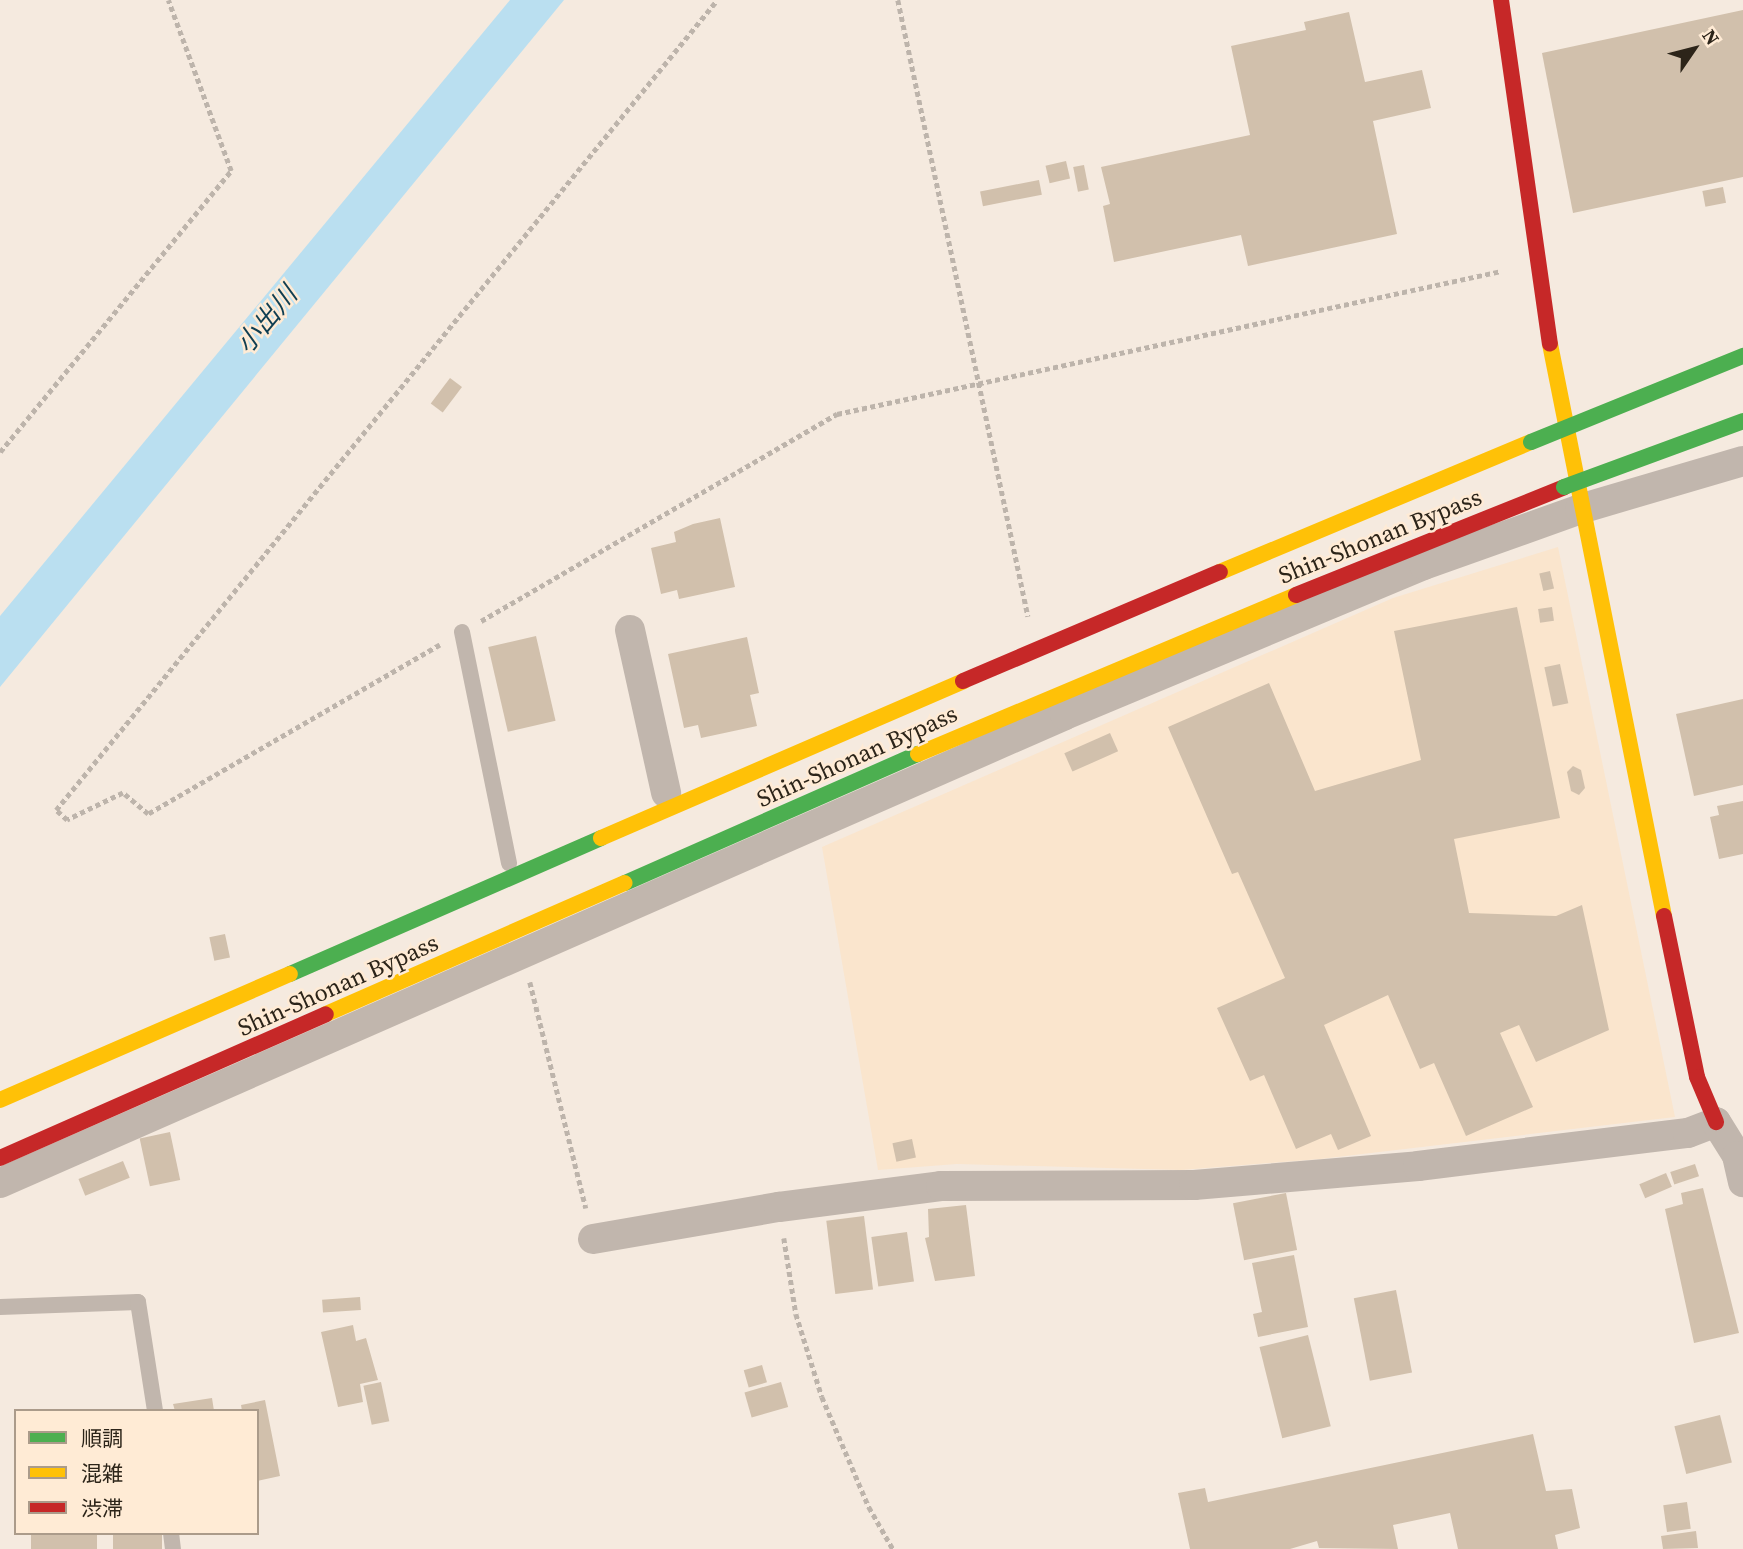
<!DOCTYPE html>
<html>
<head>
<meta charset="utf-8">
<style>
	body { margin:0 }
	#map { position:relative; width:1743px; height:1549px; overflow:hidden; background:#f5eadf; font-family:"Source Serif 4","Noto Sans JP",serif }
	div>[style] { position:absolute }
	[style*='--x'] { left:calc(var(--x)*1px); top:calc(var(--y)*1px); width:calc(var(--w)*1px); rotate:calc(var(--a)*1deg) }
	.built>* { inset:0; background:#fae5cd }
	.water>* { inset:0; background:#badff0 }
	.building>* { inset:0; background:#d1c0ac; transform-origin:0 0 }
	.path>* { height:4.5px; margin-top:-2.25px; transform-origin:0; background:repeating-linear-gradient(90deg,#bdb4ab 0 5px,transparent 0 8.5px) }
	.lane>* { height:16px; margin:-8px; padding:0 8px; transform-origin:8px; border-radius:8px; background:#c1b6ad }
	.street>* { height:30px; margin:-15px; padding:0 15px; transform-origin:15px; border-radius:15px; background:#c1b6ad }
	.fast>* { height:16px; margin:-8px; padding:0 8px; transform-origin:8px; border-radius:8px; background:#4caf50 }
	.slow>* { height:16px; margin:-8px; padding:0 8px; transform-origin:8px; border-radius:8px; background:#ffc107 }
	.jam>* { height:16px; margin:-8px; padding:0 8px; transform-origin:8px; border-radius:8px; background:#c62828 }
	.fast-bridge>* { height:16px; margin:-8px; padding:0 8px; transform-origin:8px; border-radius:8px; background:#4caf50 }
	span { translate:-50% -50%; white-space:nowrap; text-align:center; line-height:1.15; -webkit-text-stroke:5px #ffebd5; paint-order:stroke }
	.street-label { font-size:24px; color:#2c2419 }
	.water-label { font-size:26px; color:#0f3e52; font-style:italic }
	.legend { position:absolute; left:14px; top:1409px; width:245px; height:126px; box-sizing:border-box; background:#ffebd5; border:2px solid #ab9b8a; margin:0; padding:9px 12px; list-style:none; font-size:21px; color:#2c2419 }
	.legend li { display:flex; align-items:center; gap:14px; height:35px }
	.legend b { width:35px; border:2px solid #ab9b8a }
	.north { position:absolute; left:1659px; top:14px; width:70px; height:70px; -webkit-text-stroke:5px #ffebd5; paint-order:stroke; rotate:55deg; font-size:19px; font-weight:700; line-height:28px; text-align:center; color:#2c2419 }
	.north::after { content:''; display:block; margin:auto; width:24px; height:32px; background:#2c2419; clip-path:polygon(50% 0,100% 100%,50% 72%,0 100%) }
</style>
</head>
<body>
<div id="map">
	<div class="built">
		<i style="clip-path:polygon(1558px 547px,1675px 1117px,1320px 1159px,1181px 1170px,957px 1164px,878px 1170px,822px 847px,1393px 598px)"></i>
	</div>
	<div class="water">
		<i style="clip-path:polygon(510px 0,564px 0,0 687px,0 616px)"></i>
	</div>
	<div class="building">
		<i style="clip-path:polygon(1743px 10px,1743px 177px,1573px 213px,1542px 53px)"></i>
		<i style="clip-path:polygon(1349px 12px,1365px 82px,1422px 70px,1431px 108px,1373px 121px,1397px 234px,1248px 266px,1241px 235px,1114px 262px,1103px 206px,1110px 204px,1101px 167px,1250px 135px,1231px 46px,1306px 30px,1304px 22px)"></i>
		<i style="left:1066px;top:161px;width:18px;height:21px;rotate:77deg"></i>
		<i style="left:1084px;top:165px;width:25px;height:11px;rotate:79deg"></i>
		<i style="left:1039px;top:180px;width:15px;height:60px;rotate:79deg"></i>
		<i style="left:1723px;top:187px;width:16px;height:21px;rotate:79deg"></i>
		<i style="left:450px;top:378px;width:15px;height:32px;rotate:37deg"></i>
		<i style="clip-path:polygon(720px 518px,735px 587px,679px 599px,677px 590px,661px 594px,651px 548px,676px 542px,674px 532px,693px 524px)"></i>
		<i style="left:1550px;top:571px;width:18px;height:11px;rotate:77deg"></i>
		<i style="clip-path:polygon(1517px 607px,1560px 818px,1454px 839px,1469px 913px,1556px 916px,1582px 905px,1609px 1030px,1536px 1062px,1519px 1025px,1500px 1033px,1533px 1107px,1466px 1136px,1434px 1063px,1420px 1069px,1388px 995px,1324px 1025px,1371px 1136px,1338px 1150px,1331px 1134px,1296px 1149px,1264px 1075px,1250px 1081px,1217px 1008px,1285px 978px,1238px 872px,1232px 874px,1168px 727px,1269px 683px,1315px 791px,1421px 760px,1394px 631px)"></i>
		<i style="left:1552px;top:607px;width:14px;height:14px;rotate:82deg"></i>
		<i style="left:536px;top:636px;width:87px;height:49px;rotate:77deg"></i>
		<i style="clip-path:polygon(747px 637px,759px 693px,750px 695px,757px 726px,701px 738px,698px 725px,684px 728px,668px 654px)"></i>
		<i style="left:1560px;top:664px;width:40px;height:16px;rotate:78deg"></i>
		<i style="clip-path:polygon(1743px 699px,1743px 785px,1694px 796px,1676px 714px)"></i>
		<i style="left:1110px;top:733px;width:20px;height:50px;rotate:66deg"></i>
		<i style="clip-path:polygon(1573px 766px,1581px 770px,1585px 788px,1579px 795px,1571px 791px,1567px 772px)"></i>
		<i style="clip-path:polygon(1743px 801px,1743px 854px,1719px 859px,1710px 817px,1719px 815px,1717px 806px)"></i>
		<i style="left:225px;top:934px;width:24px;height:16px;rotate:78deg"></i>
		<i style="left:170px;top:1132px;width:49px;height:31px;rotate:78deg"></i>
		<i style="left:912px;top:1139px;width:19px;height:20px;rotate:78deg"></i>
		<i style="left:123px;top:1161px;width:18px;height:48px;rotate:68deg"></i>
		<i style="left:1695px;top:1164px;width:13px;height:26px;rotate:72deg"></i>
		<i style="left:1666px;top:1173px;width:15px;height:29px;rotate:67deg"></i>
		<i style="clip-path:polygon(1703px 1188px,1739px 1333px,1694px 1343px,1665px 1209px,1683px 1204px,1681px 1193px)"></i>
		<i style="left:1286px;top:1193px;width:58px;height:54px;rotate:79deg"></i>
		<i style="clip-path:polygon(966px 1205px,975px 1276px,935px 1281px,925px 1238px,929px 1237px,928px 1209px)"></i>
		<i style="left:864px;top:1216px;width:74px;height:38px;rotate:83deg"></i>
		<i style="left:907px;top:1232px;width:50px;height:36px;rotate:82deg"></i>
		<i style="clip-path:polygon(1294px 1255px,1308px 1327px,1258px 1337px,1253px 1314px,1262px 1312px,1252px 1263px)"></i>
		<i style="left:1396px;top:1290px;width:84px;height:43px;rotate:79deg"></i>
		<i style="left:360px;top:1297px;width:13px;height:38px;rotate:86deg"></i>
		<i style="clip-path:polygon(353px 1325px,356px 1341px,366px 1338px,378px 1380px,360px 1384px,363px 1402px,338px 1407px,321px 1332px)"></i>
		<i style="left:1308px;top:1335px;width:94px;height:50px;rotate:76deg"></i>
		<i style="left:762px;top:1365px;width:18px;height:19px;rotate:74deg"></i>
		<i style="left:381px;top:1382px;width:40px;height:18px;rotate:78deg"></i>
		<i style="left:781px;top:1382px;width:26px;height:38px;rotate:74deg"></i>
		<i style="clip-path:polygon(212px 1398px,214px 1411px,175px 1411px,173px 1404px)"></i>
		<i style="clip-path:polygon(265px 1400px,280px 1476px,257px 1481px,257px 1411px,242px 1411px,241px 1405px)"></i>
		<i style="left:1720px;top:1415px;width:49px;height:47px;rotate:76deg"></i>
		<i style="clip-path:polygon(1533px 1434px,1546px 1491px,1572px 1489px,1580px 1528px,1555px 1535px,1558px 1549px,1458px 1549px,1450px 1513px,1393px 1525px,1398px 1549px,1319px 1548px,1317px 1541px,1290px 1549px,1190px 1549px,1178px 1493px,1205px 1488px,1208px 1502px)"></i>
		<i style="left:1687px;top:1502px;width:27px;height:24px;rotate:82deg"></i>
		<i style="clip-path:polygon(1696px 1531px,1698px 1548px,1663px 1549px,1661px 1536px)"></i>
		<i style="left:31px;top:1533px;width:66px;height:16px"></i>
		<i style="left:113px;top:1533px;width:49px;height:16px"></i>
	</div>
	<div class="path">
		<i style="--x:898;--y:0;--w:630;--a:78.08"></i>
		<i style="--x:0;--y:452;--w:364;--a:-50.6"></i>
		<i style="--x:231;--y:171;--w:182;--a:-110.2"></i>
		<i style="--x:481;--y:621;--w:412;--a:-30.2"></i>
		<i style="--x:837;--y:414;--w:679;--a:-12.15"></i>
		<i style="--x:440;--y:645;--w:337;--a:149.9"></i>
		<i style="--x:148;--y:814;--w:33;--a:-140"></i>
		<i style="--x:123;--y:793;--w:62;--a:154.3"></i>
		<i style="--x:67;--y:820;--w:15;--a:-138"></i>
		<i style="--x:56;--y:810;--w:1045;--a:-50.78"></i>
		<i style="--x:530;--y:982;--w:233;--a:76.1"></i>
		<i style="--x:784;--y:1238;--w:77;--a:81"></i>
		<i style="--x:796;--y:1314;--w:87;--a:72.6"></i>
		<i style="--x:822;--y:1397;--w:120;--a:66.9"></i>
		<i style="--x:869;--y:1507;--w:48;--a:60.3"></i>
	</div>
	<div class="lane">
		<i style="--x:462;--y:632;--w:236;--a:78.5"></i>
		<i style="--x:0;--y:1307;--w:138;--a:-2.1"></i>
		<i style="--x:138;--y:1302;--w:110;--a:81.1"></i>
		<i style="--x:171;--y:1533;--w:16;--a:83"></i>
	</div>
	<div class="street">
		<i style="--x:630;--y:630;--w:167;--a:77.5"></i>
		<i style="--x:0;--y:1183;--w:1163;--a:-23.72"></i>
		<i style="--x:1065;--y:715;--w:389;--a:-22.7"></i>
		<i style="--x:1424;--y:565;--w:166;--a:-19.7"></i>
		<i style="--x:1580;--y:509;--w:170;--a:-16.4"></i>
		<i style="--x:593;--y:1239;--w:189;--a:-9.8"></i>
		<i style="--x:779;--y:1207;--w:163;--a:-7.4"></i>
		<i style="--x:941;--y:1186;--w:253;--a:-0.2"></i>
		<i style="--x:1194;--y:1185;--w:225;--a:-4.8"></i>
		<i style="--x:1418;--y:1166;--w:272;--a:-7"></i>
		<i style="--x:1688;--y:1133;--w:30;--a:-21"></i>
		<i style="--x:1716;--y:1122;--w:40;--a:58"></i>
		<i style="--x:1737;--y:1156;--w:27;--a:77"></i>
	</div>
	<div class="fast">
		<i style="--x:625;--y:883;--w:320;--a:-23.8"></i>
		<i style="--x:290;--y:974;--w:339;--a:-23.6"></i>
	</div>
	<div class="slow">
		<i style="--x:1550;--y:344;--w:583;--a:78.73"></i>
		<i style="--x:1220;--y:572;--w:337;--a:-22.7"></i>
		<i style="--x:918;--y:754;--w:410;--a:-22.8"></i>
		<i style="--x:601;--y:838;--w:395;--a:-23.4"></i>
		<i style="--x:326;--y:1014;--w:326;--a:-23.7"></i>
		<i style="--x:0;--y:1100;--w:316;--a:-23.5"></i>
	</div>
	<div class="jam">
		<i style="--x:1501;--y:0;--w:347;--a:81.9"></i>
		<i style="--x:1296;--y:595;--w:289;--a:-21.9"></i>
		<i style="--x:963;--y:681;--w:279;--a:-23"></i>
		<i style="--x:1664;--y:916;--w:164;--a:78.4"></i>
		<i style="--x:1697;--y:1077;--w:49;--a:67.1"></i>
		<i style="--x:0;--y:1158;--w:356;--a:-23.8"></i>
	</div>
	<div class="fast-bridge">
		<i style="--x:1531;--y:442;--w:229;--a:-22.1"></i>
		<i style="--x:1564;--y:487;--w:191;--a:-20.2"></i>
	</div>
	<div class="street-label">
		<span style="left:1380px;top:536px;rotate:-22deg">Shin-Shonan Bypass</span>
		<span style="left:857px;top:756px;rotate:-24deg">Shin-Shonan Bypass</span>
		<span style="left:338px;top:985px;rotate:-24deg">Shin-Shonan Bypass</span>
	</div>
	<div class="water-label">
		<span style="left:267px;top:320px;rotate:-50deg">小出川</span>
	</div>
	<ul class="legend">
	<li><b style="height:9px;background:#4caf50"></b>順調</li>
	<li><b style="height:9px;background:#ffc107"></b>混雑</li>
	<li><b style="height:9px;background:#c62828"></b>渋滞</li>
	</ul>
	<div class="north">N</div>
</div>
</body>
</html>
